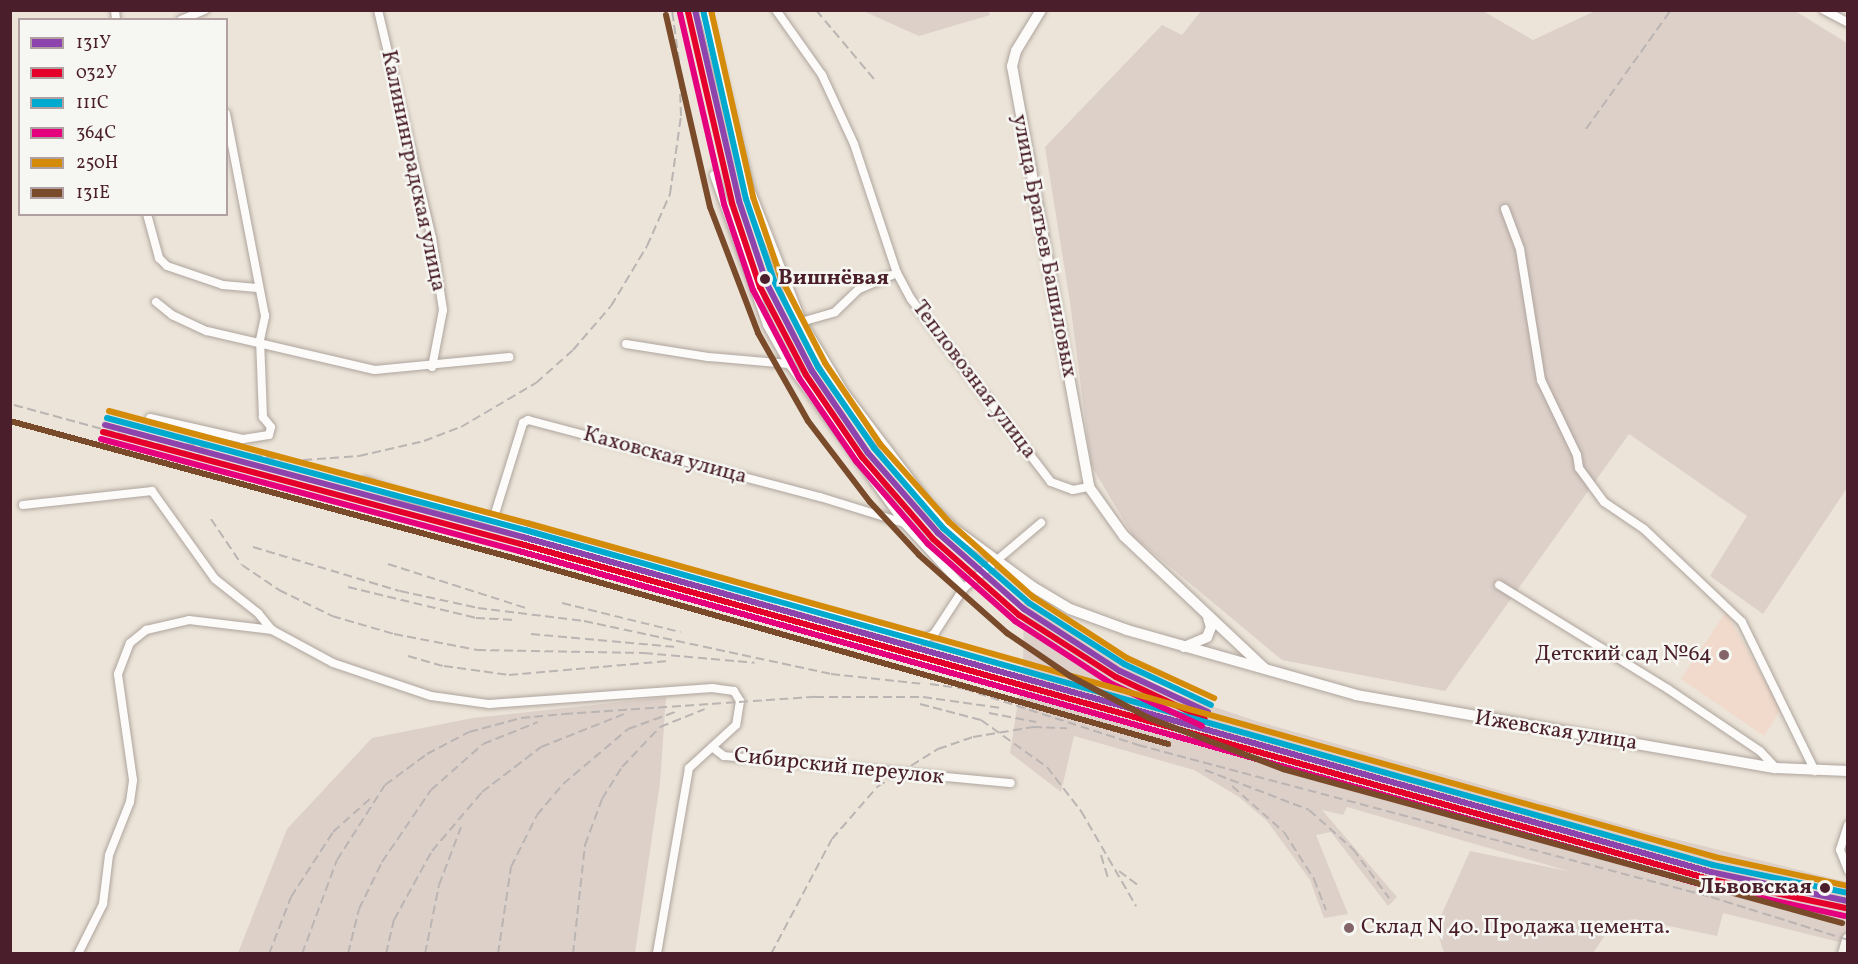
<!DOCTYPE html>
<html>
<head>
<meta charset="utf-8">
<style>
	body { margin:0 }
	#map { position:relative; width:1858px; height:964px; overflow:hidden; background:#ece4d8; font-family:Vollkorn,serif }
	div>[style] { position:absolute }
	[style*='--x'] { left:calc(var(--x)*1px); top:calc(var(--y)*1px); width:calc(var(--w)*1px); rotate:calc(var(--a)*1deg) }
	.built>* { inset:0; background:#f1dacc }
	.industrial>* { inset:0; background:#ddd0c9 }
	.roads { filter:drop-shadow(0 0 2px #aea49e) drop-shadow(0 0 2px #aea49e) }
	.minor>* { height:8px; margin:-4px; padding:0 4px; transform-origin:4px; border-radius:4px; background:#fcfbf9 }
	.tertiary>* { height:10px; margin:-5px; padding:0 5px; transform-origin:5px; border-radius:5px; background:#fcfbf9 }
	.secondary>* { height:12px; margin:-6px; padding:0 6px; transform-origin:6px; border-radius:6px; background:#f4f1eb }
	.rail>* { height:2px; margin-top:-1px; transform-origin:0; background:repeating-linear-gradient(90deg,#bab4b3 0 9px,transparent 0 13.5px) }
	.rail-1>* { height:6px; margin:-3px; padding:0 3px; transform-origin:3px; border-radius:3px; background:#8e44ad }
	.rail-2>* { height:6px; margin:-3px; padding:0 3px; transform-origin:3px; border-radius:3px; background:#e4002b }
	.rail-3>* { height:6px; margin:-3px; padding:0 3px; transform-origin:3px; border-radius:3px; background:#00a9ce }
	.rail-4>* { height:6px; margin:-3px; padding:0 3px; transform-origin:3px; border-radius:3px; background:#e5007d }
	.rail-5>* { height:6px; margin:-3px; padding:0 3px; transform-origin:3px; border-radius:3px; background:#d48b09 }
	.rail-6>* { height:6px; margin:-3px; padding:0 3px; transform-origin:3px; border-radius:3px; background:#7a4b2a }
	.dots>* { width:16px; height:16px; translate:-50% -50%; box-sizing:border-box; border:3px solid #f6f6f2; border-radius:50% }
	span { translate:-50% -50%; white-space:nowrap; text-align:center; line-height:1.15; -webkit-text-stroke:5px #f6f6f2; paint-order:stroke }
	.street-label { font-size:22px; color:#4a1f2b }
	.stop-label { font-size:22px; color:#4a1f2b; font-weight:700 }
	.left { translate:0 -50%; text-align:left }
	.right { translate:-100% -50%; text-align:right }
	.poi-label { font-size:22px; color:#4a1f2b }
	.frame { position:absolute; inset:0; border:12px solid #4a1f2b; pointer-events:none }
	.legend { position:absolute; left:18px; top:18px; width:210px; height:198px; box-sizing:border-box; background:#f6f6f2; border:2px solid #b1a0a2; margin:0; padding:8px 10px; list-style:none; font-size:18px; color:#4a1f2b }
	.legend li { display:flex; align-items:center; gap:12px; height:30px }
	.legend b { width:30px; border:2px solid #b1a0a2 }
</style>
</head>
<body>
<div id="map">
	<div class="built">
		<i style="clip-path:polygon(1726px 612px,1781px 709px,1764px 736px,1681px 679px)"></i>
	</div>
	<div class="industrial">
		<i style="clip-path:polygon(988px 10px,990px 15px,919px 36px,863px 11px)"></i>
		<i style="clip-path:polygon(1201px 11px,1483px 11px,1533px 40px,1595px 11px,1795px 11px,1847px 43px,1847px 488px,1763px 614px,1710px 576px,1747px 516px,1629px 434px,1445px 691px,1282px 660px,1133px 536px,1091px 465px,1070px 302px,1045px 147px,1162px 25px,1182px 35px)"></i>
		<i style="clip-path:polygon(1024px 601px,1164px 690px,1256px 721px,1647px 832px,1847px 882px,1847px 944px,1723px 913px,1717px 936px,1635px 919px,1614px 922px,1593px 953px,1444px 953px,1436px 927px,1470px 851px,1572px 872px,1347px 807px,1343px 815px,1322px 810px,1397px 897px,1388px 906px,1331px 832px,1316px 835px,1348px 914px,1324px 918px,1310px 880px,1267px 821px,1239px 797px,1194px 770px,1074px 736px,1061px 792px,1010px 753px,1023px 670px)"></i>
		<i style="clip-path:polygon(666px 697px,660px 783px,635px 953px,238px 953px,287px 829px,372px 738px,473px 718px)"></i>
	</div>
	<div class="roads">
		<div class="minor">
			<i style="--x:115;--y:10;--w:10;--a:84"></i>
			<i style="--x:378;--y:10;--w:234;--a:76.7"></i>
			<i style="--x:432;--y:238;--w:73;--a:81.3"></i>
			<i style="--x:443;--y:310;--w:58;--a:100.9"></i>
			<i style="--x:776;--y:10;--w:80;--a:54.7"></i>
			<i style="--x:822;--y:75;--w:76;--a:65.1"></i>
			<i style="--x:854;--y:144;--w:136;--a:71.6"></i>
			<i style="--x:897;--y:273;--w:30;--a:62"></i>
			<i style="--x:911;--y:299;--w:230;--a:52.6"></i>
			<i style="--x:1051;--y:482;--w:23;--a:20"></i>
			<i style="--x:1073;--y:490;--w:16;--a:-11"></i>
			<i style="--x:1824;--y:10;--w:27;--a:28"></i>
			<i style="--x:181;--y:20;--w:26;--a:-23"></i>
			<i style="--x:714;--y:175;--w:159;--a:70.5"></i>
			<i style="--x:767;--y:325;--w:45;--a:60.6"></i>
			<i style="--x:789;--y:364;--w:196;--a:54.1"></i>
			<i style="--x:904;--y:523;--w:88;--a:47.3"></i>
			<i style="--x:1505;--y:209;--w:43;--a:69.4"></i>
			<i style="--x:1520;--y:249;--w:133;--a:80.9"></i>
			<i style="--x:1541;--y:380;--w:83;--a:64.4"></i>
			<i style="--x:1577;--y:455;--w:13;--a:81"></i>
			<i style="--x:1579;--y:468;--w:42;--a:53.7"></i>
			<i style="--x:1604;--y:502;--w:48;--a:34"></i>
			<i style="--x:1644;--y:529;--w:135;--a:43.5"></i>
			<i style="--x:1742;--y:622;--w:166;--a:63.9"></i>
			<i style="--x:147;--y:214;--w:46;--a:74.7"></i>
			<i style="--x:159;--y:258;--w:11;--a:45"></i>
			<i style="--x:167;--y:266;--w:59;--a:18.7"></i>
			<i style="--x:223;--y:285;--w:34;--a:5"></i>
			<i style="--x:156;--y:302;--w:21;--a:39"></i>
			<i style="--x:172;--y:315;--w:38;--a:25"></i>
			<i style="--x:207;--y:331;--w:172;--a:13.1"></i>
			<i style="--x:375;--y:370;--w:135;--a:-5.5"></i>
			<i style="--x:801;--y:322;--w:35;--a:-16"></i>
			<i style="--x:835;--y:312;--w:33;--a:-44"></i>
			<i style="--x:859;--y:289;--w:41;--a:-22.8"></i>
			<i style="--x:626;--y:344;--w:83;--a:9"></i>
			<i style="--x:708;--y:357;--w:81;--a:4.9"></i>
			<i style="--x:150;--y:418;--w:95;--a:12.7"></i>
			<i style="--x:243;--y:439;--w:26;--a:-9"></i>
			<i style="--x:269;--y:435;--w:8;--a:-76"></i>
			<i style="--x:271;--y:427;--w:13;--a:-129"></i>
			<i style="--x:263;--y:417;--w:77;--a:-92.2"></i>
			<i style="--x:260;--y:340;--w:25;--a:-78"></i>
			<i style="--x:265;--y:316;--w:206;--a:-100.9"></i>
			<i style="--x:365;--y:481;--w:41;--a:21.5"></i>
			<i style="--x:403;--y:496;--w:537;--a:15.67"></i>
			<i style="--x:920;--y:641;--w:16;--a:-27"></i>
			<i style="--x:934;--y:634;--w:55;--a:-56.9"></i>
			<i style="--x:964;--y:588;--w:101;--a:-40.2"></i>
			<i style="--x:23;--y:505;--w:130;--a:-6.2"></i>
			<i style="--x:152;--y:491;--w:108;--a:54.4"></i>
			<i style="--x:215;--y:579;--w:55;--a:38.3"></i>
			<i style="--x:258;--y:613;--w:22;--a:51"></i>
			<i style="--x:272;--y:630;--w:69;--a:28.4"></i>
			<i style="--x:333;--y:663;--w:103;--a:18.6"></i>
			<i style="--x:431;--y:696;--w:59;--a:7.9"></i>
			<i style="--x:489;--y:704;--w:224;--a:-4.1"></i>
			<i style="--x:712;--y:688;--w:22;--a:8"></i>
			<i style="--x:734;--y:691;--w:12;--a:59"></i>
			<i style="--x:740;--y:701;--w:24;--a:99"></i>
			<i style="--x:736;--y:725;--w:64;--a:137.5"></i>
			<i style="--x:689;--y:768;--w:189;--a:99.8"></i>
			<i style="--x:493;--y:520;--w:102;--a:-72.8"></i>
			<i style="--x:523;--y:423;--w:6;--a:-31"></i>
			<i style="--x:528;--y:420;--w:302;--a:14.8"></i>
			<i style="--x:820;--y:497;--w:88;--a:17.2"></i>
			<i style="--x:1499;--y:585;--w:198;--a:31.6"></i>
			<i style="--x:1668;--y:689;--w:111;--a:34"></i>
			<i style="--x:1760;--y:751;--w:23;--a:47"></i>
			<i style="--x:712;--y:747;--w:15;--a:37"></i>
			<i style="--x:724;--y:756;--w:288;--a:5.4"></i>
			<i style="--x:1848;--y:825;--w:26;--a:108"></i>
			<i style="--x:1840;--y:850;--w:22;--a:68"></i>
			<i style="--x:78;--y:954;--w:56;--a:-63.4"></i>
			<i style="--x:103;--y:904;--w:49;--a:-83"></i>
			<i style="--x:109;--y:855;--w:57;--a:-68.4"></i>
			<i style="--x:130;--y:802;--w:22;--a:-82"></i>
			<i style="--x:133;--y:780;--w:107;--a:-98.1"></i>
			<i style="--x:118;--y:674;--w:33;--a:-69"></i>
			<i style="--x:130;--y:643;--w:21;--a:-39"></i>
			<i style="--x:146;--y:630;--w:44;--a:-13.1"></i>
			<i style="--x:189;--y:620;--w:84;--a:6.9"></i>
		</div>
		<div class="tertiary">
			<i style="--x:704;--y:10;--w:185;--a:75.9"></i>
			<i style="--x:749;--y:189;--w:143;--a:68.6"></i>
			<i style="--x:801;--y:322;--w:82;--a:59"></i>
			<i style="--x:843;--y:392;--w:141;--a:52.8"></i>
			<i style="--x:928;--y:504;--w:36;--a:44"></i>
			<i style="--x:954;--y:529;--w:98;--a:36.3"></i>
			<i style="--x:1033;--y:587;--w:43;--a:30.7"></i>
			<i style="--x:1070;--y:609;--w:61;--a:20.2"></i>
			<i style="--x:1127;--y:630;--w:238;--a:15.8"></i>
			<i style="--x:1356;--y:695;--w:426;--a:9.9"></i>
			<i style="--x:1776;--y:768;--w:72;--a:2.4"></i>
			<i style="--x:1041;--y:10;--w:48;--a:121.4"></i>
			<i style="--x:1016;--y:51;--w:16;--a:105"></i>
			<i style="--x:1012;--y:66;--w:428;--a:79.6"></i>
			<i style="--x:1089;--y:487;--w:60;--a:54.5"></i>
			<i style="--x:1124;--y:536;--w:192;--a:43.3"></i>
			<i style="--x:1184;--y:647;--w:25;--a:-23"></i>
			<i style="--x:1207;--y:637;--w:11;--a:-68"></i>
			<i style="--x:1211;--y:627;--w:10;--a:-107"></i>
		</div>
		<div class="secondary">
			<i style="--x:1844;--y:954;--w:15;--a:-74"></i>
		</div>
	</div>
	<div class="rail">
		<i style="--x:816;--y:10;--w:90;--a:50"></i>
		<i style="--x:1586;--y:129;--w:146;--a:-54.5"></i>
		<i style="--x:14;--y:405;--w:525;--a:15.23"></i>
		<i style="--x:521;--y:543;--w:754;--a:15.93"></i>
		<i style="--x:173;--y:442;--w:119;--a:9.2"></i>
		<i style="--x:290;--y:461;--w:69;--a:-4.1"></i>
		<i style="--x:359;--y:456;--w:67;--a:-13"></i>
		<i style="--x:424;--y:441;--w:40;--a:-21"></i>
		<i style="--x:461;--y:427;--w:87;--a:-30.4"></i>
		<i style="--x:536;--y:383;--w:50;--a:-41.7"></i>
		<i style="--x:573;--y:350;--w:58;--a:-49.2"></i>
		<i style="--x:611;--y:306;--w:70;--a:-59"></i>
		<i style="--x:647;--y:246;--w:57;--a:-66.1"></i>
		<i style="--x:670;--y:194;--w:79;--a:-82"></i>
		<i style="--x:681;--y:116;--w:55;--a:-92.1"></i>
		<i style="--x:679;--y:61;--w:51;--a:-97.8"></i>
		<i style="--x:211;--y:519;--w:55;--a:56"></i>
		<i style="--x:242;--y:565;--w:45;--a:34"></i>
		<i style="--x:279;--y:590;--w:59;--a:26.1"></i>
		<i style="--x:332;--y:616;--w:65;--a:16.2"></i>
		<i style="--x:394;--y:634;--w:85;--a:10.9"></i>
		<i style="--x:477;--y:650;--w:167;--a:1"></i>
		<i style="--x:644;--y:653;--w:111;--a:5.1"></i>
		<i style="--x:253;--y:547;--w:153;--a:16.7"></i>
		<i style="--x:400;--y:591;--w:80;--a:12.3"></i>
		<i style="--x:478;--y:608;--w:107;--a:7"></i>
		<i style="--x:584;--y:621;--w:253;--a:12.1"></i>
		<i style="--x:831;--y:674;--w:94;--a:6.1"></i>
		<i style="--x:388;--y:564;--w:145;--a:17.7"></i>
		<i style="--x:348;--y:587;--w:132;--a:13.6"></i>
		<i style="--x:476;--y:618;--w:40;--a:2.9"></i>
		<i style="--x:562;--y:603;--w:122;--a:13.8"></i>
		<i style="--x:531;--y:634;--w:148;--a:5.1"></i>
		<i style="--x:408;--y:656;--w:37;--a:16"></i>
		<i style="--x:444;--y:666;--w:66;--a:7.9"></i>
		<i style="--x:509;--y:675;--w:160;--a:-5"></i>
		<i style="--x:930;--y:684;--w:35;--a:8"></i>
		<i style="--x:965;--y:689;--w:182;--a:17.9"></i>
		<i style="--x:1138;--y:745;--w:593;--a:14.86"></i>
		<i style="--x:1711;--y:897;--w:144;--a:17.4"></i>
		<i style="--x:920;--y:704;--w:63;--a:14.7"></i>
		<i style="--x:981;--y:720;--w:81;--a:35.5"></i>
		<i style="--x:1047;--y:767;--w:56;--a:52.3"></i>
		<i style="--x:1081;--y:811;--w:110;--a:59.9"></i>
		<i style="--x:989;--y:713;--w:48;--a:10.8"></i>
		<i style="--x:1205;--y:770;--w:111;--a:21"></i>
		<i style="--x:1309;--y:810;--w:59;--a:41.6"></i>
		<i style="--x:1353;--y:849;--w:61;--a:53.7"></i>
		<i style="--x:1232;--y:786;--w:69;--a:41.5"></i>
		<i style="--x:1284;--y:832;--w:56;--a:57.4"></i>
		<i style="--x:1314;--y:879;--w:33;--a:69"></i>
		<i style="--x:1101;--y:855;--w:24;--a:73"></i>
		<i style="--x:1119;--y:871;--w:26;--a:37"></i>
		<i style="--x:269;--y:954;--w:61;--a:-68.9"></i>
		<i style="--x:291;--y:897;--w:77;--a:-57.1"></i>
		<i style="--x:333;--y:832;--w:52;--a:-41.9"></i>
		<i style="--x:302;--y:954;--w:100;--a:-69.6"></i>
		<i style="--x:337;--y:860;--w:89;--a:-57.4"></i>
		<i style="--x:385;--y:785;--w:52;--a:-36.4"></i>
		<i style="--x:427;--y:754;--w:47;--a:-27.6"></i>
		<i style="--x:469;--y:732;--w:54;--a:-15.1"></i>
		<i style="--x:521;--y:718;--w:43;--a:-5.3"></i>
		<i style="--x:564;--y:714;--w:252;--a:-3.9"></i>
		<i style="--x:815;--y:697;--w:108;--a:0"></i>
		<i style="--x:923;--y:697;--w:79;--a:8"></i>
		<i style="--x:348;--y:954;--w:46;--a:-76.3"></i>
		<i style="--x:359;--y:909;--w:52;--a:-63.9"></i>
		<i style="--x:382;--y:862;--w:87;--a:-55.8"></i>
		<i style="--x:431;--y:790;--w:69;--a:-41.5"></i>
		<i style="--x:483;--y:744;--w:59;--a:-21.8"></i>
		<i style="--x:386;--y:954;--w:35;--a:-77"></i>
		<i style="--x:394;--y:920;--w:79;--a:-61.2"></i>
		<i style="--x:432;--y:851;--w:77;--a:-49.7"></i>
		<i style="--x:482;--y:792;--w:74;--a:-37.3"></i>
		<i style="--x:541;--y:747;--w:89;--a:-21.7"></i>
		<i style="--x:425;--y:954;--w:70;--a:-78.5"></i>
		<i style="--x:439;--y:885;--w:62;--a:-69.2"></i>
		<i style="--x:498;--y:954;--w:88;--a:-81.5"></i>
		<i style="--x:511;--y:867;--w:58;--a:-63.4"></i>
		<i style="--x:537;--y:815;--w:40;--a:-50"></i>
		<i style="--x:563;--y:784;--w:85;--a:-40.2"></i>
		<i style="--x:628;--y:729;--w:50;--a:-19.9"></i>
		<i style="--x:573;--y:954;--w:110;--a:-83.7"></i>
		<i style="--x:585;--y:845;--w:49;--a:-69.7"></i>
		<i style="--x:602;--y:799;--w:38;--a:-58"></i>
		<i style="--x:622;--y:767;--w:55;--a:-46.5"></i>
		<i style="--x:660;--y:727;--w:48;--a:-21.8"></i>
		<i style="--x:771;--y:954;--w:130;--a:-62.1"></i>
		<i style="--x:832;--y:839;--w:69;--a:-49.1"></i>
		<i style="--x:877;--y:787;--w:72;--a:-31.9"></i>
		<i style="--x:938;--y:749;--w:37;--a:-19"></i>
		<i style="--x:973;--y:737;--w:61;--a:-9.5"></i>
		<i style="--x:1033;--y:727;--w:34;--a:2"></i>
	</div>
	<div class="rail-1">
		<i style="--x:695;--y:10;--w:196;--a:77"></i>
		<i style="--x:739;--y:201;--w:88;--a:71.4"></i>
		<i style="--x:767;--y:284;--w:98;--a:62.7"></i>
		<i style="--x:812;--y:371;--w:99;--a:55.7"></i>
		<i style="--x:868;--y:453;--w:106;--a:48.8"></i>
		<i style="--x:938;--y:533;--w:115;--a:41.5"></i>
		<i style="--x:1024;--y:609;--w:114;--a:32.9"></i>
		<i style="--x:1120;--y:671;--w:97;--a:25"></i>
		<i style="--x:105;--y:425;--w:433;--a:15"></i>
		<i style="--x:523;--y:537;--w:1234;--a:15.75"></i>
		<i style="--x:1711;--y:872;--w:140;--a:12"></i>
	</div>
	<div class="rail-2">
		<i style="--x:688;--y:12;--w:196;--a:77"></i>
		<i style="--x:732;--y:203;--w:89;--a:71.6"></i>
		<i style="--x:760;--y:287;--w:99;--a:62.4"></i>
		<i style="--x:806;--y:375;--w:99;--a:55.7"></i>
		<i style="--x:862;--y:457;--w:108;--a:49.1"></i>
		<i style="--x:933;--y:539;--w:115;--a:41.5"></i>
		<i style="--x:1019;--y:615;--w:115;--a:32.6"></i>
		<i style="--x:1116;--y:677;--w:98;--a:25.3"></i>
		<i style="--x:103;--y:432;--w:433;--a:15"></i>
		<i style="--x:521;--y:544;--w:1234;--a:15.75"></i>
		<i style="--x:1709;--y:879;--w:140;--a:12"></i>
	</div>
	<div class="rail-3">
		<i style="--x:703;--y:10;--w:194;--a:77.2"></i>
		<i style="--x:746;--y:199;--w:87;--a:71.1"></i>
		<i style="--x:774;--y:281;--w:97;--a:62.9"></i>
		<i style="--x:818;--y:367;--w:98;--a:55.3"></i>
		<i style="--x:874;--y:448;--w:106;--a:49.2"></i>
		<i style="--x:943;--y:528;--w:114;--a:41.1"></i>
		<i style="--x:1029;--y:603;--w:113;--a:32.7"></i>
		<i style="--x:1124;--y:664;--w:96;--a:25.2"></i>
		<i style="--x:107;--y:418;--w:433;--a:15"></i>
		<i style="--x:525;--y:530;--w:1234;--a:15.75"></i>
		<i style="--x:1713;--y:865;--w:138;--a:11.7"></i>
	</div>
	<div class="rail-4">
		<i style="--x:680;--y:13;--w:196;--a:77"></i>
		<i style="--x:724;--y:204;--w:91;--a:71.4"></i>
		<i style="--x:753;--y:290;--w:99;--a:62.4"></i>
		<i style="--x:799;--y:378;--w:101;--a:55.5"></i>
		<i style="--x:856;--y:461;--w:110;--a:49.1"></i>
		<i style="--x:928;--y:544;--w:116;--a:41.5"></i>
		<i style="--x:1015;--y:621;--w:116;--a:33"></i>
		<i style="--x:1112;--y:684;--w:99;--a:25"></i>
		<i style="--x:101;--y:439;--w:433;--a:15"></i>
		<i style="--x:519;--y:551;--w:1234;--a:15.75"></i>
		<i style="--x:1707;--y:886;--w:141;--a:12.3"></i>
	</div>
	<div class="rail-5">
		<i style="--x:711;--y:10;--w:192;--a:77.3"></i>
		<i style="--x:753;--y:197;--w:86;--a:70.9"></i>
		<i style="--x:781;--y:278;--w:96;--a:62.6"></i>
		<i style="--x:825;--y:363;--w:98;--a:55.8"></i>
		<i style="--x:880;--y:444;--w:104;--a:48.5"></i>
		<i style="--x:949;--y:522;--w:113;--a:41.8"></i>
		<i style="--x:1033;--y:597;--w:112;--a:33"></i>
		<i style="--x:1127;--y:658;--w:96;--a:24.7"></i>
		<i style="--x:109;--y:411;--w:433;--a:15"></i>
		<i style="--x:527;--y:523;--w:1234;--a:15.7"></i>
		<i style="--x:1715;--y:857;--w:136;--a:12.3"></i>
	</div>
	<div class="rail-6">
		<i style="--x:666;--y:15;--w:197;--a:77.1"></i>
		<i style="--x:710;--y:207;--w:135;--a:69.1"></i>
		<i style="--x:758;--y:333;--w:101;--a:60.4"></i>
		<i style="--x:808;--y:421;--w:102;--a:52.6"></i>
		<i style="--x:870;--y:502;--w:72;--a:47.2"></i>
		<i style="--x:919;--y:555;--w:118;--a:41.6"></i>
		<i style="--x:1007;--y:633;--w:76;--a:34.3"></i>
		<i style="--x:1070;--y:676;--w:89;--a:28"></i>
		<i style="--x:1149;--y:718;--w:143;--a:20.8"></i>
		<i style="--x:1283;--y:769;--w:580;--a:15.4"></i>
		<i style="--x:10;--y:421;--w:525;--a:15.23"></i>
		<i style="--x:517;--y:559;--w:677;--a:15.86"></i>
	</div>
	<div class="dots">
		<i style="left:765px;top:279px;background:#4a1f2b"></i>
		<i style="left:1724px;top:655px;background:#836468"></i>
		<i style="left:1825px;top:888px;background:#4a1f2b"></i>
		<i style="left:1349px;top:928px;background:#836468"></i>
	</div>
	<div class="street-label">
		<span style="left:413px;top:171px;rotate:78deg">Калининградская улица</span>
		<span style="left:1044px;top:246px;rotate:79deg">улица Братьев Башиловых</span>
		<span style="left:974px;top:380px;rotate:53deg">Тепловозная улица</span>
		<span style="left:665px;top:456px;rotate:15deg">Каховская улица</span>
		<span style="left:1556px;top:731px;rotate:9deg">Ижевская улица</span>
		<span style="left:839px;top:767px;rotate:6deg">Сибирский переулок</span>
	</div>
	<div class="stop-label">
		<span class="left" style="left:778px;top:279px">Вишнёвая</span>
		<span class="right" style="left:1812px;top:888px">Львовская</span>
	</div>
	<div class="poi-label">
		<span class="right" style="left:1712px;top:655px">Детский сад №64</span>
		<span class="left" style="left:1361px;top:928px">Склад N 40. Продажа цемента.</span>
	</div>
	<div class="frame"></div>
	<ul class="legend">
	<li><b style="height:8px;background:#8e44ad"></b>131У</li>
	<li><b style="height:8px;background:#e4002b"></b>032У</li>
	<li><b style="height:8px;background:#00a9ce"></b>111С</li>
	<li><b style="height:8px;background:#e5007d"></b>364С</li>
	<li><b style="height:8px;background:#d48b09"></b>250Н</li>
	<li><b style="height:8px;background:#7a4b2a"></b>131Е</li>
	</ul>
</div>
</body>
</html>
